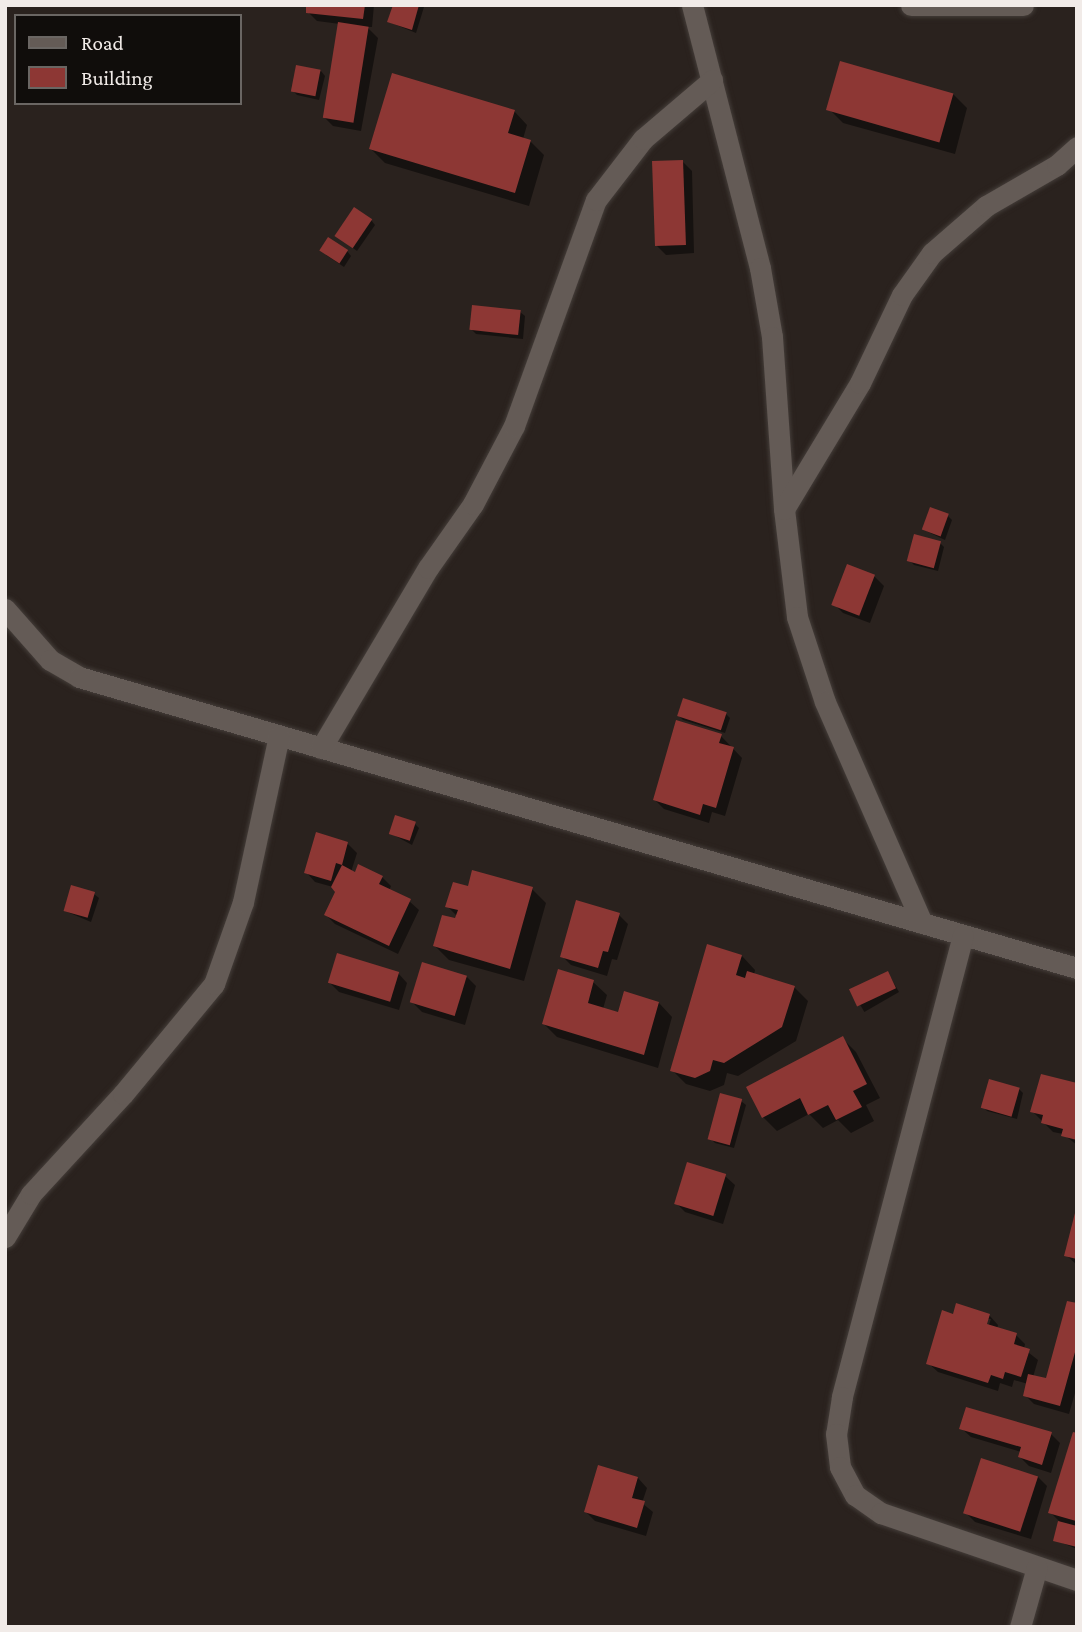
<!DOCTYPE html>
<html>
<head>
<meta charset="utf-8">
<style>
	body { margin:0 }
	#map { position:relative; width:1082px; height:1632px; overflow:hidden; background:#2a221e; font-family:"Crimson Pro",serif }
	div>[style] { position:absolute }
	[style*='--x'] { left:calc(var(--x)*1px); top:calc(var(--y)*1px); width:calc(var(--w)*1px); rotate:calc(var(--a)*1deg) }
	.shadow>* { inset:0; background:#0007; transform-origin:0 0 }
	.building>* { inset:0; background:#8d3734; transform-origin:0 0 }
	.roads { filter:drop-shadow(0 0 2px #443d39) drop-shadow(0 0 2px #443d39) }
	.minor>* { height:21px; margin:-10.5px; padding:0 10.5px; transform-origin:10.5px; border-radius:10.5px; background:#645b56 }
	span { translate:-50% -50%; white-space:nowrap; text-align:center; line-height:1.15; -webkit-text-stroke:5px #100d0b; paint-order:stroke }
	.frame { position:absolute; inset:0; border:7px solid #f1ebe8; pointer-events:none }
	.legend { position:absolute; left:14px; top:14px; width:228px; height:91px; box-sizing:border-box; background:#100d0b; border:2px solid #6a6663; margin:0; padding:9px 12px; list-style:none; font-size:21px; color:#f1ebe8 }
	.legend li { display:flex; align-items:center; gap:14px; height:35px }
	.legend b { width:35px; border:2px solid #6a6663 }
</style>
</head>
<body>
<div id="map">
	<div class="shadow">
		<i style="clip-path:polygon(308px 5px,374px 5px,372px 27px,367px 27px,378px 38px,361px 131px,333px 126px,324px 117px,340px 24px,317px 21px,308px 12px)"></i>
		<i style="clip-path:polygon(394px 5px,424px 7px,416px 33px,389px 22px)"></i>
		<i style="clip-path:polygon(321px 71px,325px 76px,319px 100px,297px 95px,293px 91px)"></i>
		<i style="clip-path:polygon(953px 94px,967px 108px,955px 154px,843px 123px,829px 109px)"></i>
		<i style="clip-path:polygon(514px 111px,527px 125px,523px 139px,530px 141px,544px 155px,529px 206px,385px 163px,371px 149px)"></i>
		<i style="clip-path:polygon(683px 162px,692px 171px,694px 253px,666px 255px,656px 245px)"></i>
		<i style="clip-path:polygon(371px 220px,375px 225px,357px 251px,337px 236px)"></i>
		<i style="clip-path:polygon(347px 251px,351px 256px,344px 267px,326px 255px)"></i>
		<i style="clip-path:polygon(520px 312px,525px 316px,523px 339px,476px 334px,472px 330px)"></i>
		<i style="clip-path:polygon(948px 516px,952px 520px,945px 540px,924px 530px)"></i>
		<i style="clip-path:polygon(940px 543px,944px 547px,938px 571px,914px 565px,909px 560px)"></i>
		<i style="clip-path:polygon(848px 566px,875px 577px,884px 586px,870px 623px,843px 613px,834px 604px)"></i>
		<i style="clip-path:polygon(726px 714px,730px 718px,725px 733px,683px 720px,679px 716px)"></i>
		<i style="clip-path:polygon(721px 736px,742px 758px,725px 816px,712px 812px,709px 823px,664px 809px,655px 800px)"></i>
		<i style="clip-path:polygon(415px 824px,419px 828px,412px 845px,390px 833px)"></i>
		<i style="clip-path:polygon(348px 844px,357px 853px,351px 872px,382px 877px,391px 886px,389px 891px,409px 901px,419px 910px,398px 954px,335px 924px,326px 915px,337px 892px,333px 887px,315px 882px,306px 872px)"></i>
		<i style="clip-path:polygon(469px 888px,532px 889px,546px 903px,524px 981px,449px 960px,435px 946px,457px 916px,447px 906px)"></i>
		<i style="clip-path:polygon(94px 894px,99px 898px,91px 922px,65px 911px)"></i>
		<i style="clip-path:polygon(619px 915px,628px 924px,617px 960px,612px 959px,607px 976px,571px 965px,562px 956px)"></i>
		<i style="clip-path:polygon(742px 956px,755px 970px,754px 975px,794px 987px,808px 1001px,796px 1041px,738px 1076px,727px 1073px,724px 1085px,710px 1091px,686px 1084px,672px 1070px)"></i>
		<i style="clip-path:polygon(398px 973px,407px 983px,399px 1010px,339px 992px,330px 983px)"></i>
		<i style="left:888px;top:973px;width:22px;height:40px;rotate:60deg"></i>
		<i style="clip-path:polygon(467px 977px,476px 986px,465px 1025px,422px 1012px,413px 1003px)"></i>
		<i style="clip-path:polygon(593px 982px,607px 995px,603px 1009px,619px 1014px,659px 1003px,672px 1017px,658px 1068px,557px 1037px,544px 1024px)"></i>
		<i style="clip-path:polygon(842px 1038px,856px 1052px,880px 1098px,866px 1105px,874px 1121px,851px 1133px,838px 1120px,823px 1128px,809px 1114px,777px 1131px,763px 1117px)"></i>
		<i style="clip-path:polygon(1077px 1085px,1077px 1145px,1063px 1134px,1053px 1132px,1032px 1111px)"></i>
		<i style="clip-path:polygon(1019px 1089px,1023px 1093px,1017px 1119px,987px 1111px,983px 1107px)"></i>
		<i style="clip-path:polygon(741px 1101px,746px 1105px,734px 1148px,715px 1143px,710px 1138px)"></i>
		<i style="clip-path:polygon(688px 1164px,725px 1176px,735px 1185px,723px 1224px,685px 1212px,676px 1203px)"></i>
		<i style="clip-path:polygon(1077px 1213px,1077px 1265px,1066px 1255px)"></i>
		<i style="clip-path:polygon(evenodd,1077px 1305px,1077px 1386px,1069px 1414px,1034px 1404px,1025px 1395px,1028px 1384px,1014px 1380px,1012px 1387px,1000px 1383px,998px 1391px,938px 1372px,928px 1363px,954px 1316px,989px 1315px,998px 1325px,997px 1329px,1016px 1335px,1025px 1344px,1024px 1349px,1038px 1360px,1033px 1377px,1047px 1381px,1077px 1305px,987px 1319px,991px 1319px,986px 1333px,987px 1319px)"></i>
		<i style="clip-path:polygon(961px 1428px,1051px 1434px,1060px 1443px,1051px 1473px,1029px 1466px,1020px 1457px,1021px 1452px,971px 1437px)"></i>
		<i style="clip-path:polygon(1077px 1435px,1077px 1549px,1055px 1540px,1060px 1522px,1050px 1512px)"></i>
		<i style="clip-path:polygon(1038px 1477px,1047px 1486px,1031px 1539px,975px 1522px,965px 1512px)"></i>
		<i style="clip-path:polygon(638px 1478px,647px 1488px,642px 1503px,653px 1512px,646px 1536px,595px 1521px,586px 1512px)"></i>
	</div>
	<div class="building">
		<i style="clip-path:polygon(306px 5px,365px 5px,363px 19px,306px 13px)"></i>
		<i style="clip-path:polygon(393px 5px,419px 5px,412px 30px,387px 22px)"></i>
		<i style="left:338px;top:22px;width:31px;height:97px;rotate:9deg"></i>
		<i style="left:840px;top:61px;width:118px;height:51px;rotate:16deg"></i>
		<i style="left:296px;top:65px;width:25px;height:27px;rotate:11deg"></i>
		<i style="clip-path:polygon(392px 73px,515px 110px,508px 133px,531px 140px,515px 193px,369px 149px)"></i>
		<i style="left:683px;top:160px;width:85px;height:31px;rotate:88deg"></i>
		<i style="left:354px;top:207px;width:22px;height:35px;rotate:34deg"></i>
		<i style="left:328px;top:237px;width:24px;height:16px;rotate:33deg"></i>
		<i style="left:472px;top:305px;width:49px;height:25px;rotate:6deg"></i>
		<i style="left:930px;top:507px;width:20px;height:24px;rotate:20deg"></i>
		<i style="left:914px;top:534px;width:28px;height:28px;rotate:15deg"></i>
		<i style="left:847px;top:564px;width:30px;height:44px;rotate:21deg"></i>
		<i style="left:683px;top:698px;width:46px;height:19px;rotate:18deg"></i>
		<i style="clip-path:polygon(676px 720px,722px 734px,719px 743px,734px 747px,716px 808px,703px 804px,700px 815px,653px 800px)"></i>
		<i style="left:395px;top:815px;width:22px;height:20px;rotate:18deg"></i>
		<i style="clip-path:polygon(316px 832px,348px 842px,342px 865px,336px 863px,331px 881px,304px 873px)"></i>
		<i style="clip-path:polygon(358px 864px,383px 876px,379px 884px,411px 899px,389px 946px,324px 915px,335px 892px,331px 887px,342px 865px,355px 872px)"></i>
		<i style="clip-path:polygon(472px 870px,533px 887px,510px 969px,433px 946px,442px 915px,455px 918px,458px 910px,445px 907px,453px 882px,468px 886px)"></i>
		<i style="left:71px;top:885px;width:25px;height:27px;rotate:16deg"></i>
		<i style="clip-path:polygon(576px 900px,620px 913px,608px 952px,603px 951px,598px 968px,560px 957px)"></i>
		<i style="clip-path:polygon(707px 944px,742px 955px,736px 975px,745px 978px,747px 971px,795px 986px,782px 1027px,724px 1063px,713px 1060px,710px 1071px,695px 1078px,670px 1071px)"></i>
		<i style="left:337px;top:953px;width:65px;height:31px;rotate:17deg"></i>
		<i style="left:422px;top:962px;width:47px;height:42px;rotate:17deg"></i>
		<i style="clip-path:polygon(558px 969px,594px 980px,588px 1003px,618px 1012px,624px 991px,659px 1002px,644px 1055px,542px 1024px)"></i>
		<i style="left:888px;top:971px;width:19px;height:43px;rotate:65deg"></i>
		<i style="clip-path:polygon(843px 1036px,867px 1084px,853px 1091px,862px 1107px,836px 1120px,828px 1105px,808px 1115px,800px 1098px,762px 1118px,746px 1087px)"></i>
		<i style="clip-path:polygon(1041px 1074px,1077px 1083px,1077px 1140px,1061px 1136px,1063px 1129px,1041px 1123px,1043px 1115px,1030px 1112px)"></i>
		<i style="left:989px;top:1079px;width:32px;height:30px;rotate:16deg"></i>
		<i style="left:720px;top:1093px;width:23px;height:48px;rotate:15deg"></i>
		<i style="left:687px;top:1162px;width:41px;height:44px;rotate:17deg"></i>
		<i style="clip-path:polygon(1076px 1209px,1077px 1209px,1077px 1259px,1064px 1256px)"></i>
		<i style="clip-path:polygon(1067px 1301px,1077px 1303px,1077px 1345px,1060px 1406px,1023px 1396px,1028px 1374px,1046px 1378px)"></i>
		<i style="clip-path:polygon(956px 1303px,990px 1314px,987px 1324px,1017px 1333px,1014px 1344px,1030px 1349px,1021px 1377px,1005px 1372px,1003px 1379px,991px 1375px,988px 1383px,926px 1364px,942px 1310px,953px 1314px)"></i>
		<i style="clip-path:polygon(966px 1407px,1052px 1432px,1042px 1465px,1018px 1457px,1021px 1447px,959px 1429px)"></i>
		<i style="clip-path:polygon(1073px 1432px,1077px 1433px,1076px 1521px,1048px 1513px)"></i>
		<i style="left:981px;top:1458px;width:60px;height:58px;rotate:18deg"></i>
		<i style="clip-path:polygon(598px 1465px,638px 1477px,632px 1498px,645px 1501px,637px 1528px,584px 1512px)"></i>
		<i style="clip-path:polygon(1058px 1521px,1077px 1526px,1077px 1547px,1053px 1541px)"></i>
	</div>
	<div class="roads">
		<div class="minor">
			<i style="--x:692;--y:5;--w:272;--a:75.5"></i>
			<i style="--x:760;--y:268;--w:70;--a:80.1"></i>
			<i style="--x:772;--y:337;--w:172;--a:86"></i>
			<i style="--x:784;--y:509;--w:109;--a:83.1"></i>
			<i style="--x:797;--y:617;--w:89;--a:71.8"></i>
			<i style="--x:825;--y:702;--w:241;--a:66.3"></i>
			<i style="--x:911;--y:5;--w:112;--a:0"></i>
			<i style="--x:784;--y:509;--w:147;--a:-58.9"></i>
			<i style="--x:860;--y:383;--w:98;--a:-64.5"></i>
			<i style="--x:902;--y:295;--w:52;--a:-54.5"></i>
			<i style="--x:932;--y:253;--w:72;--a:-41"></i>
			<i style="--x:986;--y:206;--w:82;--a:-30"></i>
			<i style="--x:1057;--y:165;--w:27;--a:-42"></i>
			<i style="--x:5;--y:609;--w:68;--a:48.6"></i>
			<i style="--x:50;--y:660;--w:34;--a:30"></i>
			<i style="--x:79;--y:677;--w:1040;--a:16.26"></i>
			<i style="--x:321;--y:748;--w:209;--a:-59.3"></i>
			<i style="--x:428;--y:568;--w:78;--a:-54.9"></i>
			<i style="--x:473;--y:504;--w:88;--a:-62.3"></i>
			<i style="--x:514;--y:426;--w:240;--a:-70.1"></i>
			<i style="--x:596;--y:200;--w:77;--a:-52.4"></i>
			<i style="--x:643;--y:139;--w:91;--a:-40.5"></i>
			<i style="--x:963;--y:935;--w:478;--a:104.7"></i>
			<i style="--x:842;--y:1397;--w:37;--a:99"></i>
			<i style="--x:836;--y:1434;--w:33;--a:83"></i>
			<i style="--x:840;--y:1467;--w:32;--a:62"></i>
			<i style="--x:855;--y:1495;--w:32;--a:35"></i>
			<i style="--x:881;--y:1513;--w:207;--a:18.9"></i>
			<i style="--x:5;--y:1237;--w:50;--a:-58.8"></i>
			<i style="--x:31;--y:1194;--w:136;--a:-47.4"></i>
			<i style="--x:123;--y:1094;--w:143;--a:-50.4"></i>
			<i style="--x:214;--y:984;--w:87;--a:-70.5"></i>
			<i style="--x:243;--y:902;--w:170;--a:-77.8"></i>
			<i style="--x:1020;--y:1627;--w:62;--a:-74.2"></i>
		</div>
	</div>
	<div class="frame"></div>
	<ul class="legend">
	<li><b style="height:9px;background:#645b56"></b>Road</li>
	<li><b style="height:19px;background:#8d3734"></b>Building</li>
	</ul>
</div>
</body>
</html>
